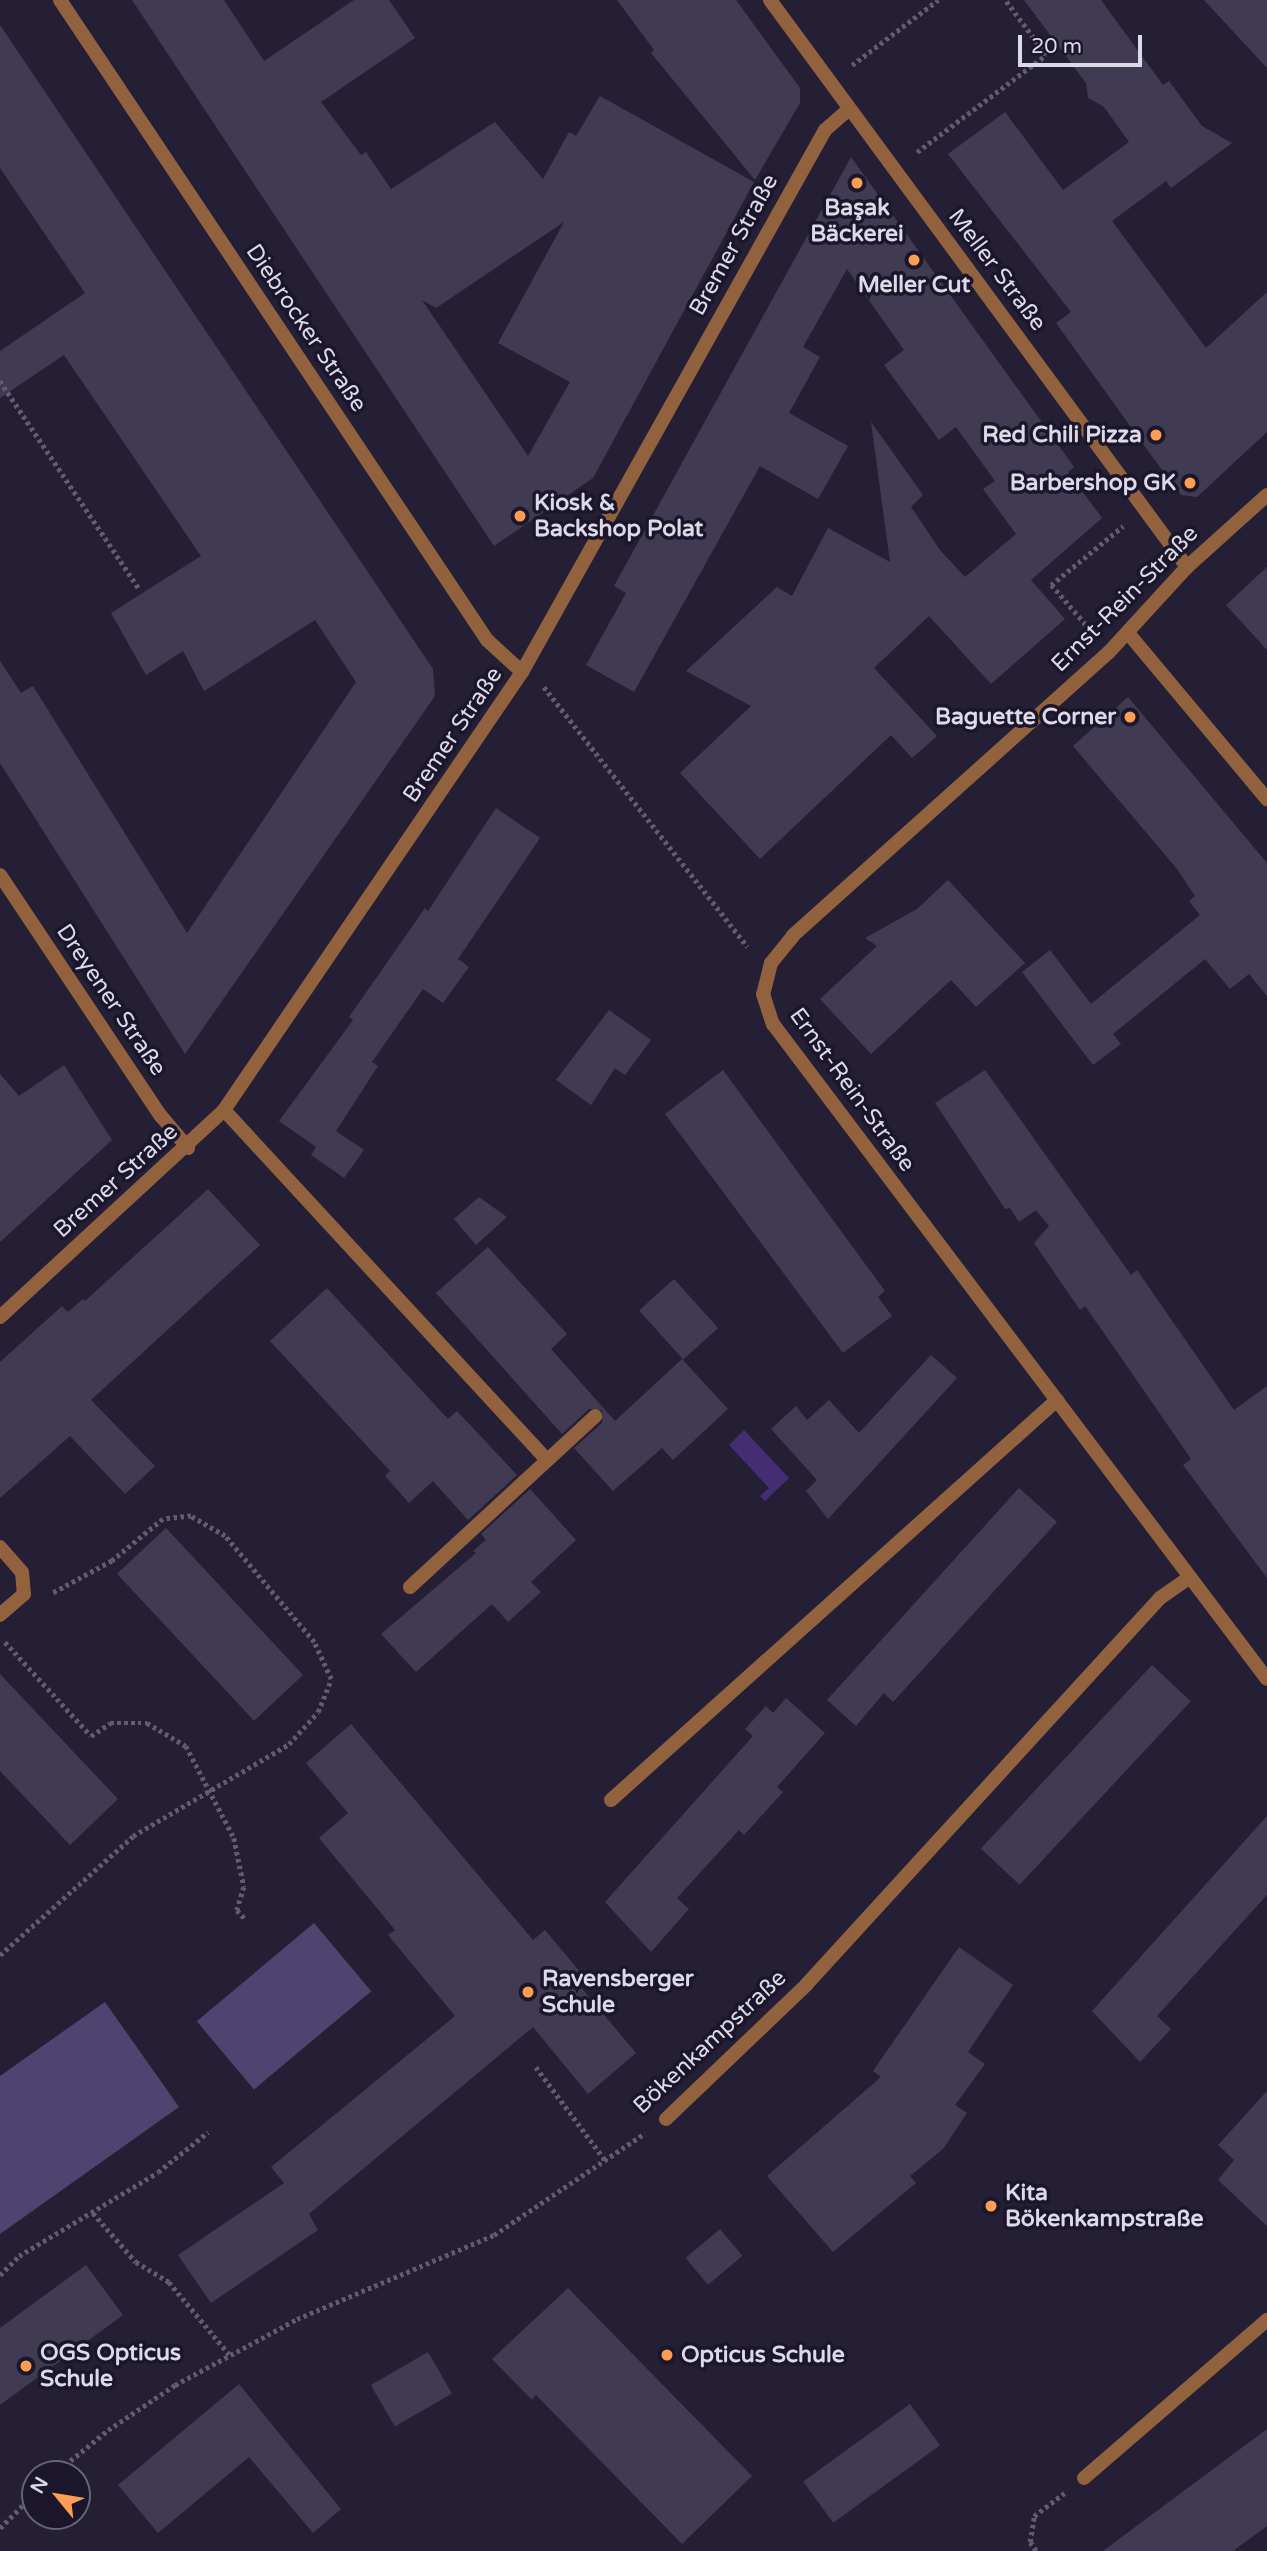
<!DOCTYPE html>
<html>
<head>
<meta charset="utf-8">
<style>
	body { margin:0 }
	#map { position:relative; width:1267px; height:2551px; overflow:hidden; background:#251f35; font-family:"Varela Round",sans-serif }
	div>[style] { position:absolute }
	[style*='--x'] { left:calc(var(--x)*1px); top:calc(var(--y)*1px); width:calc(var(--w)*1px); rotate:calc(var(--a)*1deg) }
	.green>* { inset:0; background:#4f446f; transform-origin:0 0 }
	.water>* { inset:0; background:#432d73 }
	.building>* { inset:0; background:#403b53; transform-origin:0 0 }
	.path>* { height:4.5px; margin-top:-2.25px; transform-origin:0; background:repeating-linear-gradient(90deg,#615c70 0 3.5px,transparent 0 7px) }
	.lane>* { height:14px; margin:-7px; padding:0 7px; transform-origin:7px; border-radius:7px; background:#92623f }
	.street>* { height:14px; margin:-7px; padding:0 7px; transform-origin:7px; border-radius:7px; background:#92623f }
	.dots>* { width:19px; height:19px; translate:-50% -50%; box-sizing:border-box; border:4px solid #1b162b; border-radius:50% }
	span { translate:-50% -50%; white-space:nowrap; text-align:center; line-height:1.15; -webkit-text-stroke:7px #1b162b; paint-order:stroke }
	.poi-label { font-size:23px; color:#dcd9e8; font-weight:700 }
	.right { translate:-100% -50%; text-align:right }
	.left { translate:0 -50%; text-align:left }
	.street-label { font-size:23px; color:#dcd9e8 }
	.north { position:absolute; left:21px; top:2460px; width:70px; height:70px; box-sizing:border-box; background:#1b162b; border:2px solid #686477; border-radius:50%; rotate:300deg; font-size:19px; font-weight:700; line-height:28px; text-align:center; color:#dcd9e8 }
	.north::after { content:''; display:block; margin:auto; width:24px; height:32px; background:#fc9d53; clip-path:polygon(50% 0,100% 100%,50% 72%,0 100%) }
	.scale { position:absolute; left:1018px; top:35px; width:124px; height:32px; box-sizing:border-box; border:4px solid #dcd9e8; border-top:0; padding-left:9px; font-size:21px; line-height:24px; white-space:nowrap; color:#dcd9e8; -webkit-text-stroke:5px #1b162b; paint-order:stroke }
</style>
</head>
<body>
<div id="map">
	<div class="green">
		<i style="left:314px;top:1923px;width:89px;height:153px;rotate:50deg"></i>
		<i style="clip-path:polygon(105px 2002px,179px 2107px,0 2234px,0 2076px)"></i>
	</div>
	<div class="water">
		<i style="clip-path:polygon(744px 1430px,789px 1478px,765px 1501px,760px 1496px,769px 1488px,729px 1445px)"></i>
	</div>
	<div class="building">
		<i style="clip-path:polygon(evenodd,132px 0,224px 0,264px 61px,354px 0,389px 0,415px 38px,321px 102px,361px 155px,366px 152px,391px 189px,495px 122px,543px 179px,569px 132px,576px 136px,600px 96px,754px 182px,593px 478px,494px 546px,132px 0,564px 222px,498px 343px,570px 382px,528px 456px,422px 300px,436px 308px,564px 222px)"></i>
		<i style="clip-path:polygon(617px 0,736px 0,800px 88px,800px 103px,755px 180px,651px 53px,654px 50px)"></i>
		<i style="clip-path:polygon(1024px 0,1101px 0,1163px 85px,1169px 81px,1202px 126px,1232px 143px,1171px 188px,1166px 181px,1112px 221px,1206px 348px,1267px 292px,1267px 432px,1197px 497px,1181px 495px,1151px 455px,1056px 323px,1071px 312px,948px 154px,1005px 112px,1063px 190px,1129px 142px,1104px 107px,1088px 98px,1086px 83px)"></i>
		<i style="clip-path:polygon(1204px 0,1267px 0,1267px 68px)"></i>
		<i style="clip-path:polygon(0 25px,433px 669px,435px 696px,185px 1054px,0 763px,0 661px,21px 693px,33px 686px,187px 933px,356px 682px,315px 620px,204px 691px,183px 651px,146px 675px,111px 613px,201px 556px,64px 355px,0 398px,0 351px,85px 293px,0 168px)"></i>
		<i style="clip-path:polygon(851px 157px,1074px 467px,1068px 472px,1102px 518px,1031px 580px,1065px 619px,991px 684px,929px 616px,874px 668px,937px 736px,912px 758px,891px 735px,760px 859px,680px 773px,751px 706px,686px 671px,777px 587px,792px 596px,828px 528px,890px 562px,871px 422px,923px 495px,911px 507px,940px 550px,965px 577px,1016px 534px,983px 489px,995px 481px,956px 427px,939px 440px,884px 365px,904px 350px,847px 269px,803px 347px,820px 357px,789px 413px,848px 446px,818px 499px,760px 466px,634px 692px,586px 665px,626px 593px,614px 586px)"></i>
		<i style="clip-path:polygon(1267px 567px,1267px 650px,1226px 605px)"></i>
		<i style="clip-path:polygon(1128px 697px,1267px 863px,1267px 996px,1249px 974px,1230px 989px,1205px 959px,1113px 1034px,1121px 1044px,1093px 1065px,1022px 972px,1050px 950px,1091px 1004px,1200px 915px,1189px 901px,1195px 896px,1177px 869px,1073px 746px)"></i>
		<i style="clip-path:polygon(496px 808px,540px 838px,458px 959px,469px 967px,443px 1003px,423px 989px,372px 1062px,378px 1066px,336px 1131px,364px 1150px,344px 1178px,311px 1155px,316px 1147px,279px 1121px,353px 1020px,349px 1017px,425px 908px,428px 911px)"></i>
		<i style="clip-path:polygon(948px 880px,1025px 963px,976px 1007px,951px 980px,871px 1054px,820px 999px,877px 946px,865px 938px,917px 909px)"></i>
		<i style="clip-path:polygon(609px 1010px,651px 1040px,625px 1075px,615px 1068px,591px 1105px,556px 1080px)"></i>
		<i style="clip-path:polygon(64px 1065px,112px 1140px,0 1242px,0 1074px,19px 1096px)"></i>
		<i style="clip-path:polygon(723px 1070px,885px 1291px,878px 1297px,892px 1316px,843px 1353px,665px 1114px)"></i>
		<i style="clip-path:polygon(985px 1070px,1131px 1275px,1137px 1270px,1234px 1410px,1267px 1386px,1267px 1578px,1183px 1465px,1191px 1459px,1129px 1369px,1085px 1306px,1080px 1310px,1034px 1243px,1049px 1226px,1036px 1210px,1019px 1222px,1010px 1208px,1005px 1209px,935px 1103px)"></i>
		<i style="clip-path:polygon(208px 1189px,260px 1245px,91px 1400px,155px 1466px,125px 1494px,70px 1436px,0 1498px,0 1362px,62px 1306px,68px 1312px,83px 1299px,85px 1301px)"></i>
		<i style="clip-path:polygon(479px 1197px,507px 1217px,476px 1245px,454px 1219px)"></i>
		<i style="clip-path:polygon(488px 1247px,567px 1334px,551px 1349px,615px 1421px,682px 1359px,728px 1409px,673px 1460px,662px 1448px,613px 1491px,574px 1448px,602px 1423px,602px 1410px,589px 1409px,562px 1434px,436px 1293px)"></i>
		<i style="left:674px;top:1279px;width:66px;height:47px;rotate:48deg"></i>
		<i style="clip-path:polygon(327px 1288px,448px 1419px,457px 1411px,517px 1475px,468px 1520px,433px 1481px,409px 1503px,385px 1476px,390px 1471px,270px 1341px)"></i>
		<i style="clip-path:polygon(931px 1355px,957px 1378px,828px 1519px,806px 1491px,817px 1480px,771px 1429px,796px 1406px,807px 1420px,829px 1400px,859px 1433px)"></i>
		<i style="clip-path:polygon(1019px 1488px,1057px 1522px,893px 1702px,884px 1693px,856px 1726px,827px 1700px)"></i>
		<i style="clip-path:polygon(530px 1489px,576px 1540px,531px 1582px,541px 1592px,508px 1622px,492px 1604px,416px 1672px,381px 1634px,476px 1553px,473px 1551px,486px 1540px,481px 1534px)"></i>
		<i style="left:166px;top:1528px;width:201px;height:67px;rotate:47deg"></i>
		<i style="left:1152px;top:1665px;width:53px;height:251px;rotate:43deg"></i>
		<i style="clip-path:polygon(0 1674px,118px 1799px,70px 1845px,0 1771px)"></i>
		<i style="clip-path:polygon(786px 1698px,825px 1733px,777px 1787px,783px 1792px,744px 1835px,739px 1830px,677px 1898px,689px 1909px,651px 1952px,605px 1902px,753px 1736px,745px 1729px,766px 1706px,773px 1713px)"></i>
		<i style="clip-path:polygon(351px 1724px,533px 1940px,545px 1930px,586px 1979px,579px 1985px,636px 2053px,588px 2094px,533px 2027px,309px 2214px,318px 2230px,211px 2303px,178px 2255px,284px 2183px,271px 2167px,455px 2016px,388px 1935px,395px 1930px,319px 1838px,348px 1813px,306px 1763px)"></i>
		<i style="clip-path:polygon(1267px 1816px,1267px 1895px,1157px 2016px,1171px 2029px,1140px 2062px,1092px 2011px)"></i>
		<i style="clip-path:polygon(959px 1947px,1013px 1985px,968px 2052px,985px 2064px,955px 2105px,967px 2113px,943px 2149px,910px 2176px,916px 2183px,833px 2252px,767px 2176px,881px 2077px,873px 2071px)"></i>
		<i style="clip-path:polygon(1267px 2091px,1267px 2226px,1218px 2180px,1234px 2160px,1218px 2145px)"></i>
		<i style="left:720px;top:2229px;width:35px;height:45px;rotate:50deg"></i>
		<i style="clip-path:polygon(86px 2265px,123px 2315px,0 2405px,0 2328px)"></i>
		<i style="clip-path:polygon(568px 2288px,752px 2476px,682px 2544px,536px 2395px,532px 2400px,492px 2359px)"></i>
		<i style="left:428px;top:2352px;width:48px;height:66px;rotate:60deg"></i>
		<i style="clip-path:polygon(239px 2384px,341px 2509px,313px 2533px,249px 2457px,158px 2533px,118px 2485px)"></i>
		<i style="left:910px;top:2404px;width:51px;height:132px;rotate:54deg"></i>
		<i style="clip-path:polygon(1267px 2429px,1267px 2526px,1233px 2551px,1103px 2551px)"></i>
	</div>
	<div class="path">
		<i style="--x:852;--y:65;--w:108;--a:-37.1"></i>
		<i style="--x:917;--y:152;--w:161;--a:-36.9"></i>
		<i style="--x:1046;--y:55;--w:69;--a:-126.7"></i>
		<i style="--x:0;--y:381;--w:250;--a:56.2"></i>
		<i style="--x:1090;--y:630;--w:60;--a:-130.9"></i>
		<i style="--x:1051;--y:585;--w:93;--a:-39.3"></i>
		<i style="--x:544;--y:687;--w:330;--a:51.9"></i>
		<i style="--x:5;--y:1642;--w:127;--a:47.5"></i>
		<i style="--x:91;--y:1736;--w:23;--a:-34"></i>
		<i style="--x:110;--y:1723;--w:37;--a:0"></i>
		<i style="--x:147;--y:1723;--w:45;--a:30.5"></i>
		<i style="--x:186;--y:1746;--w:104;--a:62.4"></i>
		<i style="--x:234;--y:1838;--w:50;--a:78.5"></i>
		<i style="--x:244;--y:1887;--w:24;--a:107"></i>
		<i style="--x:237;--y:1910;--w:12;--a:48"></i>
		<i style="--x:0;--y:1955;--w:178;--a:-41.8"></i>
		<i style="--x:133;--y:1836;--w:181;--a:-30.5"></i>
		<i style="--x:289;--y:1744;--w:43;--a:-47.8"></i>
		<i style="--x:318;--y:1712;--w:35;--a:-68"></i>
		<i style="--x:331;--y:1679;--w:41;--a:-114.7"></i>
		<i style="--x:314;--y:1642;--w:138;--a:-130"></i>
		<i style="--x:225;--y:1536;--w:39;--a:-150"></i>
		<i style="--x:191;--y:1516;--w:28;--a:174"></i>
		<i style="--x:163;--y:1519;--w:66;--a:140.5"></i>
		<i style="--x:112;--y:1561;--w:67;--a:151.5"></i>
		<i style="--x:536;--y:2067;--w:116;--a:53.4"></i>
		<i style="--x:93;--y:2213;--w:65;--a:48.7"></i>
		<i style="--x:136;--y:2262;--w:39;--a:31"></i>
		<i style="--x:169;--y:2282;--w:94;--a:50.2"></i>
		<i style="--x:0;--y:2275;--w:27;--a:-45"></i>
		<i style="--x:19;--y:2256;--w:162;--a:-31.1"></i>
		<i style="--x:158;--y:2172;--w:64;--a:-38.7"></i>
		<i style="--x:54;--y:2474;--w:70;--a:-39.2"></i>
		<i style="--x:108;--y:2430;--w:81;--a:-33.9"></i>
		<i style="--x:175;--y:2385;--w:139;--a:-28.4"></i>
		<i style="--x:297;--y:2319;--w:214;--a:-23.1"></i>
		<i style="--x:494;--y:2235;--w:182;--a:-34"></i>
		<i style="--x:0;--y:2528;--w:49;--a:-45"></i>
		<i style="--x:1036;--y:2551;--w:11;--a:-124"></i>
		<i style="--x:1030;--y:2542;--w:26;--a:-81"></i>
		<i style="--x:1034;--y:2516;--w:38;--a:-37"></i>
	</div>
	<div class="lane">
		<i style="--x:224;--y:1110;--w:476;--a:47.3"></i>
		<i style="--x:0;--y:1547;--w:33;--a:49"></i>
		<i style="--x:22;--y:1572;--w:22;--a:85"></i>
		<i style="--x:24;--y:1594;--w:32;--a:139"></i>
		<i style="--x:410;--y:1587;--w:252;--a:-42.7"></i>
		<i style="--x:611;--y:1800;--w:599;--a:-41.89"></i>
		<i style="--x:1084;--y:2478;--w:242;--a:-40.8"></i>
	</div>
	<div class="street">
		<i style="--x:60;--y:0;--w:769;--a:56.29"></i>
		<i style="--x:487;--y:640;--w:47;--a:42.4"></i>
		<i style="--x:770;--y:0;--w:704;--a:53.67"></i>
		<i style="--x:1267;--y:495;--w:108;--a:138"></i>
		<i style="--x:1187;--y:567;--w:115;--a:132.5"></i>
		<i style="--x:1109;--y:652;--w:425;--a:138.1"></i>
		<i style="--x:793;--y:936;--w:35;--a:129"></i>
		<i style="--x:771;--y:963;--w:32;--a:104"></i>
		<i style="--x:763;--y:994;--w:32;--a:72"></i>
		<i style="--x:773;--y:1024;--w:820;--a:52.98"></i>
		<i style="--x:1128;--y:633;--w:217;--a:50.1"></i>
		<i style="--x:0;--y:875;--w:290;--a:56.3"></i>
		<i style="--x:161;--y:1116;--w:42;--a:49.8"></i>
		<i style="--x:0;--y:1317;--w:305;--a:-42.7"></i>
		<i style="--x:224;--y:1110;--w:530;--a:-55.77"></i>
		<i style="--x:522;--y:672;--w:621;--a:-60.79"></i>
		<i style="--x:825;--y:130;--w:32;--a:-41"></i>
		<i style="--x:666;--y:2119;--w:194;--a:-43.7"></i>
		<i style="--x:806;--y:1985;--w:524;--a:-47.55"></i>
		<i style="--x:1160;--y:1598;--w:35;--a:-35"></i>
	</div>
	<div class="dots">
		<i style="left:857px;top:183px;background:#fc9d53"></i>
		<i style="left:914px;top:260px;background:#fc9d53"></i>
		<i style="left:1156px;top:435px;background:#fc9d53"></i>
		<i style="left:1190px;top:483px;background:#fc9d53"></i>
		<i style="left:520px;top:516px;background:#fc9d53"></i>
		<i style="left:1130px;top:717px;background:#fc9d53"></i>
		<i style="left:528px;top:1992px;background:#fc9d53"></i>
		<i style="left:991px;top:2206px;background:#fc9d53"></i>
		<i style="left:667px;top:2355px;background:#fc9d53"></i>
		<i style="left:26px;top:2366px;background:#fc9d53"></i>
	</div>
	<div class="poi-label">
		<span style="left:857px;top:221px">Başak<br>Bäckerei</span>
		<span style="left:914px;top:285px">Meller Cut</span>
		<span class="right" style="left:1142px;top:435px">Red Chili Pizza</span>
		<span class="right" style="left:1176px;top:483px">Barbershop GK</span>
		<span class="left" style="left:534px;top:516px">Kiosk &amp;<br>Backshop Polat</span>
		<span class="right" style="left:1116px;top:717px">Baguette Corner</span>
		<span class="left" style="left:542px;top:1992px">Ravensberger<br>Schule</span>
		<span class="left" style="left:1005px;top:2206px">Kita<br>Bökenkampstraße</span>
		<span class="left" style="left:40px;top:2366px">OGS Opticus<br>Schule</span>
		<span class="left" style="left:681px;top:2355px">Opticus Schule</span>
	</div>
	<div class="street-label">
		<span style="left:734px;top:245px;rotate:-61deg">Bremer Straße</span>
		<span style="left:997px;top:270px;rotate:53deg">Meller Straße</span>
		<span style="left:306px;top:328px;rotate:56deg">Diebrocker Straße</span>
		<span style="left:1125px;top:599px;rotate:-45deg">Ernst-Rein-Straße</span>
		<span style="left:453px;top:735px;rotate:-56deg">Bremer Straße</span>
		<span style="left:111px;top:1000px;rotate:56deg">Dreyener Straße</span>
		<span style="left:852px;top:1090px;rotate:54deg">Ernst-Rein-Straße</span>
		<span style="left:116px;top:1181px;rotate:-42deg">Bremer Straße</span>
		<span style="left:710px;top:2042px;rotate:-43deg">Bökenkampstraße</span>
	</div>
	<div class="north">N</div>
	<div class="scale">20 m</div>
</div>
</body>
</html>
